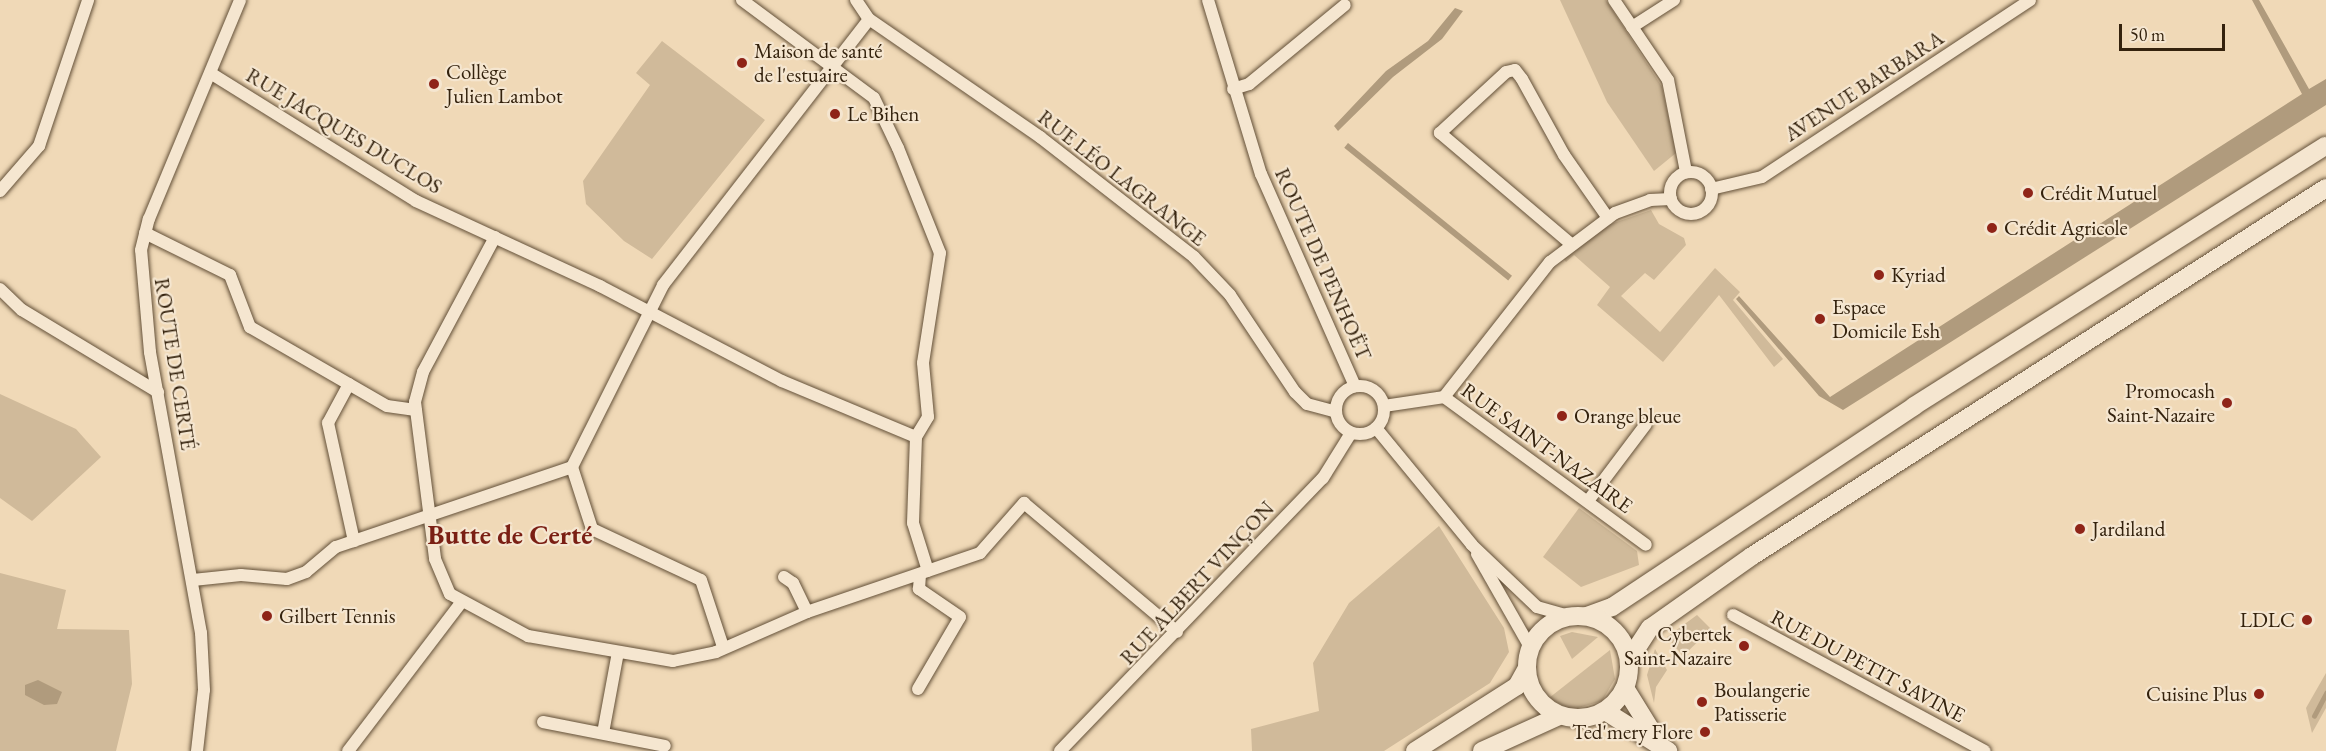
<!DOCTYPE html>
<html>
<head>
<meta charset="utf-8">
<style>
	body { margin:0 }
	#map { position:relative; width:2326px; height:751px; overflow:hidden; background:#f0d9b7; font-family:"EB Garamond",serif }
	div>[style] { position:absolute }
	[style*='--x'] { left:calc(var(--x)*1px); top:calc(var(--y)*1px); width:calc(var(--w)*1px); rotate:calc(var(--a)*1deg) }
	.green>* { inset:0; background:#d0ba9a }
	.water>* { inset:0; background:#b09b7d; transform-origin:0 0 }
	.stream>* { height:4.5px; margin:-2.25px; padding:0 2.25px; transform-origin:2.25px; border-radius:2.25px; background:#b09b7d }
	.roads { filter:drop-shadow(0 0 2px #635038) drop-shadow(0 0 2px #635038) }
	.street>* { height:12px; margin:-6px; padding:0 6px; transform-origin:6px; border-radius:6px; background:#f5e6d0 }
	.street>.ring { margin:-6px; padding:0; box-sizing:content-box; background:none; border:12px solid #f5e6d0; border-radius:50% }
	.secondary>* { height:18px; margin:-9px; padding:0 9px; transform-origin:9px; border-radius:9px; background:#f5e6d0 }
	.secondary>.ring { margin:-9px; padding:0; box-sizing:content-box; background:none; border:18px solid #f5e6d0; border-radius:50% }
	.dots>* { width:16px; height:16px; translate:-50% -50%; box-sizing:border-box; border:3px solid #f5e6d0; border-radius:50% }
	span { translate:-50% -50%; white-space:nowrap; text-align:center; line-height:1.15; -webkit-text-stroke:4.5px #f5e6d0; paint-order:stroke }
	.poi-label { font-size:21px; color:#34220d }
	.left { translate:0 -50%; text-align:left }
	.right { translate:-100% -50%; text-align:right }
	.street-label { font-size:21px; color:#34220d }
	.district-label { font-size:27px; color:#7a1f14; font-weight:700 }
	.scale { position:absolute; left:2119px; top:24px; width:106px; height:27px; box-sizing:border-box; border:3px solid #34220d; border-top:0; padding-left:8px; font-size:18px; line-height:21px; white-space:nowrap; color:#34220d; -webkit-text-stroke:4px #f5e6d0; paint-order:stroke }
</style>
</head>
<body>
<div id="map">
	<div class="green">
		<i style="clip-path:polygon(1560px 0,1606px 0,1662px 87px,1676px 153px,1654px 171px,1607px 102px)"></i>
		<i style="clip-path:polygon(662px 41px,765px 120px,652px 259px,624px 241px,586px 204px,583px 181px,650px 85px,636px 73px)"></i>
		<i style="clip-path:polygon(1651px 210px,1659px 224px,1684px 238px,1686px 245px,1654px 280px,1645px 273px,1621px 296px,1660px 332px,1715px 268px,1740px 292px,1733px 300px,1783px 359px,1774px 367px,1719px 295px,1663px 362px,1597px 305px,1610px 287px,1574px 255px,1566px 262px,1563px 258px,1608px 225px)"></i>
		<i style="clip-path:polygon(0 394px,76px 429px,101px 457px,32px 521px,0 498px)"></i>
		<i style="clip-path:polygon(1579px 508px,1637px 551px,1639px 565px,1581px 587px,1543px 557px)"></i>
		<i style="clip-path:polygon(1439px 526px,1504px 628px,1509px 652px,1490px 683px,1384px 751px,1252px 751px,1251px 729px,1319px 711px,1313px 663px,1349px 603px)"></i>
		<i style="clip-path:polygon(0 573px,66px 590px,57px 629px,129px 630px,132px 684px,116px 751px,0 751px)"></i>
		<i style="clip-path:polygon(1697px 615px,1711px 629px,1683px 656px,1667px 637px)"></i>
		<i style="clip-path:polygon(1572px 632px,1598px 637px,1572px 659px,1560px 636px)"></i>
		<i style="clip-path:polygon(1655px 649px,1667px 670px,1656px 687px,1654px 703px,1647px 675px)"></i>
		<i style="clip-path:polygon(1610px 650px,1615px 679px,1602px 701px,1571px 710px,1549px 698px)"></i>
		<i style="clip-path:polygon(2326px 673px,2326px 708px,2312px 733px,2306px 708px)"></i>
	</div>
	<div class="water">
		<i style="clip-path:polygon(2252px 0,2259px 0,2309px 89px,2326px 79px,2326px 105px,1843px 410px,1819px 396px,1736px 299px,1739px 296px,1830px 397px,2302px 94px)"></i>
		<i style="clip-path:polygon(1455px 8px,1463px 11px,1442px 39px,1393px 77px,1338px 131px,1334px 126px,1386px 71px,1428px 41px)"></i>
		<i style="left:1348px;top:143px;width:211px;height:6px;rotate:39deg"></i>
		<i style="clip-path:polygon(38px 680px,62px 692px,57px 704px,44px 705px,25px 695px,25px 685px)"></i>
	</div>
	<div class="stream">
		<i style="--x:2314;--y:716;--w:26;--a:-62"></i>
	</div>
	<div class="roads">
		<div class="street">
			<i style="--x:742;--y:0;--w:164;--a:36.6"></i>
			<i style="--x:874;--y:98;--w:55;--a:64.4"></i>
			<i style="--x:898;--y:148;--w:113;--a:68.2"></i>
			<i style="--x:940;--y:253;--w:111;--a:98.8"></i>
			<i style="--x:923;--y:363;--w:54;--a:84.7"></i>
			<i style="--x:928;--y:417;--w:23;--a:121"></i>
			<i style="--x:856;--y:0;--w:23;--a:56"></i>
			<i style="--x:869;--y:19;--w:208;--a:34.6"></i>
			<i style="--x:1040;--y:137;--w:195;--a:37.9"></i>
			<i style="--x:1194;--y:257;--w:52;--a:46.5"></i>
			<i style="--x:1230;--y:295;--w:117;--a:56.2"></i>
			<i style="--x:1295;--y:392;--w:17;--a:45"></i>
			<i style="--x:1307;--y:404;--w:30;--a:15"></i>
			<i style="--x:1208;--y:0;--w:182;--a:73.1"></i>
			<i style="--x:1261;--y:174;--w:232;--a:66.1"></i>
			<i style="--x:1614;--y:0;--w:97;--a:56"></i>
			<i style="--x:1668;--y:80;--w:94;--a:78.9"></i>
			<i style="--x:1632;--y:27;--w:50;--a:-32.7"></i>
			<i style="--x:212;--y:74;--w:240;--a:31.9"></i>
			<i style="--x:416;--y:201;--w:203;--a:24.8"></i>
			<i style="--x:600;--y:286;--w:205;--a:27.6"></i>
			<i style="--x:782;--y:381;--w:145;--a:22.7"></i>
			<i style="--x:916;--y:437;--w:86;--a:92"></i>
			<i style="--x:913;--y:523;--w:50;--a:72.6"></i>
			<i style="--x:1233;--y:89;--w:17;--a:-17"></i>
			<i style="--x:1249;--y:84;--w:124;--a:-39.5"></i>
			<i class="ring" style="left:1670px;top:172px;width:30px;height:30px"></i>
			<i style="--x:1711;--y:189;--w:52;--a:-13.2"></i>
			<i style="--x:1762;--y:177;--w:321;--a:-33.4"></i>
			<i style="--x:0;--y:191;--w:60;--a:-49.1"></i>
			<i style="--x:39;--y:146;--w:154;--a:-71.4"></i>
			<i style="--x:145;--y:233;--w:95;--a:26.3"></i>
			<i style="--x:230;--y:275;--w:56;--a:69"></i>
			<i style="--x:250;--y:327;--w:158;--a:30"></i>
			<i style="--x:387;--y:406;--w:29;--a:8"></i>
			<i style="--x:495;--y:237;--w:153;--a:118.1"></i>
			<i style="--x:423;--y:372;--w:31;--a:105"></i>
			<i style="--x:415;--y:402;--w:158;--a:82.7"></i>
			<i style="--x:435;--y:559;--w:38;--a:67"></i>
			<i style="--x:450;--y:594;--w:89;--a:28.3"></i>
			<i style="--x:528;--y:636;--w:147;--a:9.8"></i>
			<i style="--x:673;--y:661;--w:44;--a:-11.8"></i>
			<i style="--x:716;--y:652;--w:99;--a:-23.7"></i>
			<i style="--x:1571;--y:244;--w:172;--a:-139.7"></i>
			<i style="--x:1440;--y:133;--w:90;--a:-42.7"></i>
			<i style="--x:1506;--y:72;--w:9;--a:-13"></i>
			<i style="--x:1515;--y:70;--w:11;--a:52"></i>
			<i style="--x:1522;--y:79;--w:87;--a:61.1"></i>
			<i style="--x:1564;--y:155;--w:77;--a:55.1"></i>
			<i style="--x:0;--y:289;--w:30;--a:44"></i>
			<i style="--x:22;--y:310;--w:159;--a:31.1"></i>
			<i style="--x:349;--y:384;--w:44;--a:118.3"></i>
			<i style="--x:328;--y:423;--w:121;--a:77.6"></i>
			<i class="ring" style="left:1336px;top:386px;width:36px;height:36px"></i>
			<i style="--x:1444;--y:397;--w:172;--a:-51.9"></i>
			<i style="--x:1550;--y:262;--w:81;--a:-37"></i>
			<i style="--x:1615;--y:213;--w:37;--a:-20"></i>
			<i style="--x:1650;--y:200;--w:21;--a:-3"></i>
			<i style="--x:1444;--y:397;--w:250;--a:36.2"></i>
			<i style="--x:1384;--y:406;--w:61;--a:-8.5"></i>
			<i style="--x:1376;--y:428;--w:151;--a:50.6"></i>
			<i style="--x:1472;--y:545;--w:90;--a:43.6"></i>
			<i style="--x:1537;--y:607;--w:33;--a:16"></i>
			<i style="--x:572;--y:467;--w:65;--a:72.1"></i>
			<i style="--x:592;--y:529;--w:120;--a:25.1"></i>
			<i style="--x:701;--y:580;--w:71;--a:71.8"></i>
			<i style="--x:1588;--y:501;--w:96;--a:-53"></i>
			<i style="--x:1477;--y:554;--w:107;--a:60.3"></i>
			<i style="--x:784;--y:577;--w:11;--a:34"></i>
			<i style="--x:793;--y:583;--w:32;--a:64"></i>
			<i style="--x:807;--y:612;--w:183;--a:-18.8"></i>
			<i style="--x:980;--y:553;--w:67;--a:-48.7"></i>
			<i style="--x:1024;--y:503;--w:200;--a:40.1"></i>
			<i style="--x:193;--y:580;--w:48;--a:-5.9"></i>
			<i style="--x:241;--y:575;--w:46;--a:5"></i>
			<i style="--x:287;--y:579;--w:20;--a:-20"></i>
			<i style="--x:306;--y:572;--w:39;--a:-40"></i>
			<i style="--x:336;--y:547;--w:249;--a:-18.7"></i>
			<i style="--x:572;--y:467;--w:203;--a:-63.4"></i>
			<i style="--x:663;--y:285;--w:336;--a:-52.2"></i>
			<i style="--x:1733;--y:615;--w:286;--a:28.4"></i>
			<i style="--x:918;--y:689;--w:83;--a:-59.7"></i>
			<i style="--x:960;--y:617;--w:50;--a:-145.7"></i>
			<i style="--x:919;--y:589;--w:15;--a:-86"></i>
			<i style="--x:543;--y:722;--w:124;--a:11.1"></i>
			<i style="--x:603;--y:733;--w:82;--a:-79.5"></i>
			<i style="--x:197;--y:751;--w:61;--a:-83.5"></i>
			<i style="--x:204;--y:690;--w:57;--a:-93"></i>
			<i style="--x:201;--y:633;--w:286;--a:-100.3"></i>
			<i style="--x:150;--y:352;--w:102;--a:-95"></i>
			<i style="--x:141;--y:250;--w:32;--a:-76"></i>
			<i style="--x:149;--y:219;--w:237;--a:-67.4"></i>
			<i style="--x:348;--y:751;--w:185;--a:-52.7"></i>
			<i style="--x:1060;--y:751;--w:379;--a:-46.1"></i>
			<i style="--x:1323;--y:478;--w:53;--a:-58.1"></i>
		</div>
		<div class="secondary">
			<i class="ring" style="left:1527px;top:616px;width:84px;height:84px"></i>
			<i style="--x:1587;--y:616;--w:27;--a:-20"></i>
			<i style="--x:1612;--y:607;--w:363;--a:-33.6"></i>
			<i style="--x:1914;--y:406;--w:487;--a:-32.3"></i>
			<i style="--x:1629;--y:660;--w:38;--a:-57"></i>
			<i style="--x:1650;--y:628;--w:125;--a:-35.2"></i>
			<i style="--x:1752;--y:556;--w:682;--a:-32.66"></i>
			<i style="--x:1625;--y:688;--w:65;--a:58.3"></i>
			<i style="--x:1605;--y:711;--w:75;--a:32.4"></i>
			<i style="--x:1415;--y:751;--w:121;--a:-32.5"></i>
			<i style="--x:1517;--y:686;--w:18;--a:-61"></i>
			<i style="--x:1482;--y:751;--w:85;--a:-24.4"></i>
		</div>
	</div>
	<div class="dots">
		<i style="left:742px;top:63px;background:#8f2418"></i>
		<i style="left:434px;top:84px;background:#8f2418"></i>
		<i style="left:835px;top:114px;background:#8f2418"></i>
		<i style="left:2028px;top:193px;background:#8f2418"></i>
		<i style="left:1992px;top:228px;background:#8f2418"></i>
		<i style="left:1879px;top:275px;background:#8f2418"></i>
		<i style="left:1820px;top:319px;background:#8f2418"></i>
		<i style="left:2227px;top:403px;background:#8f2418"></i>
		<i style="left:1562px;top:416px;background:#8f2418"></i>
		<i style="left:2080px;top:529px;background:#8f2418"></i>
		<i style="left:267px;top:616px;background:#8f2418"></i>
		<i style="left:2307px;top:620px;background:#8f2418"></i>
		<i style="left:1744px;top:646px;background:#8f2418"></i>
		<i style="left:2259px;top:694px;background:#8f2418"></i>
		<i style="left:1702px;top:702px;background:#8f2418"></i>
		<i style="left:1705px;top:732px;background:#8f2418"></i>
	</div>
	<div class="poi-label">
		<span class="left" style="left:754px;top:63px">Maison de santé<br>de l'estuaire</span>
		<span class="left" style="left:446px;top:84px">Collège<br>Julien Lambot</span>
		<span class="left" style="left:847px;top:114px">Le Bihen</span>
		<span class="left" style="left:2040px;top:193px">Crédit Mutuel</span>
		<span class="left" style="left:2004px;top:228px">Crédit Agricole</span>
		<span class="left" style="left:1891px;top:275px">Kyriad</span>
		<span class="left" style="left:1832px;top:319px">Espace<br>Domicile Esh</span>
		<span class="right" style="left:2215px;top:403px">Promocash<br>Saint-Nazaire</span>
		<span class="left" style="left:1574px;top:416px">Orange bleue</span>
		<span class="left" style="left:2092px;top:529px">Jardiland</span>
		<span class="left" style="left:279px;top:616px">Gilbert Tennis</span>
		<span class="right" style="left:2295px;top:620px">LDLC</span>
		<span class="right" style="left:1732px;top:646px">Cybertek<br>Saint-Nazaire</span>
		<span class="left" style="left:1714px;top:702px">Boulangerie<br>Patisserie</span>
		<span class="right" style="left:2247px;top:694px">Cuisine Plus</span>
		<span class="right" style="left:1693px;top:732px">Ted'mery Flore</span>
	</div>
	<div class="street-label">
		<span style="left:1864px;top:86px;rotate:-33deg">AVENUE BARBARA</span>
		<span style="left:344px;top:131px;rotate:31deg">RUE JACQUES DUCLOS</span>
		<span style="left:1122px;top:178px;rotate:38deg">RUE LÉO LAGRANGE</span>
		<span style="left:1323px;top:264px;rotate:66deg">ROUTE DE PENHOËT</span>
		<span style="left:175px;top:364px;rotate:81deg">ROUTE DE CERTÉ</span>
		<span style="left:1547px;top:448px;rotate:36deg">RUE SAINT-NAZAIRE</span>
		<span style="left:1197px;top:583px;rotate:-47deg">RUE ALBERT VINÇON</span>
		<span style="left:1868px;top:666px;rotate:28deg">RUE DU PETIT SAVINE</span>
	</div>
	<div class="district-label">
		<span style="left:510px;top:535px">Butte de Certé</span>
	</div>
	<div class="scale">50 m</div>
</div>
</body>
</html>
